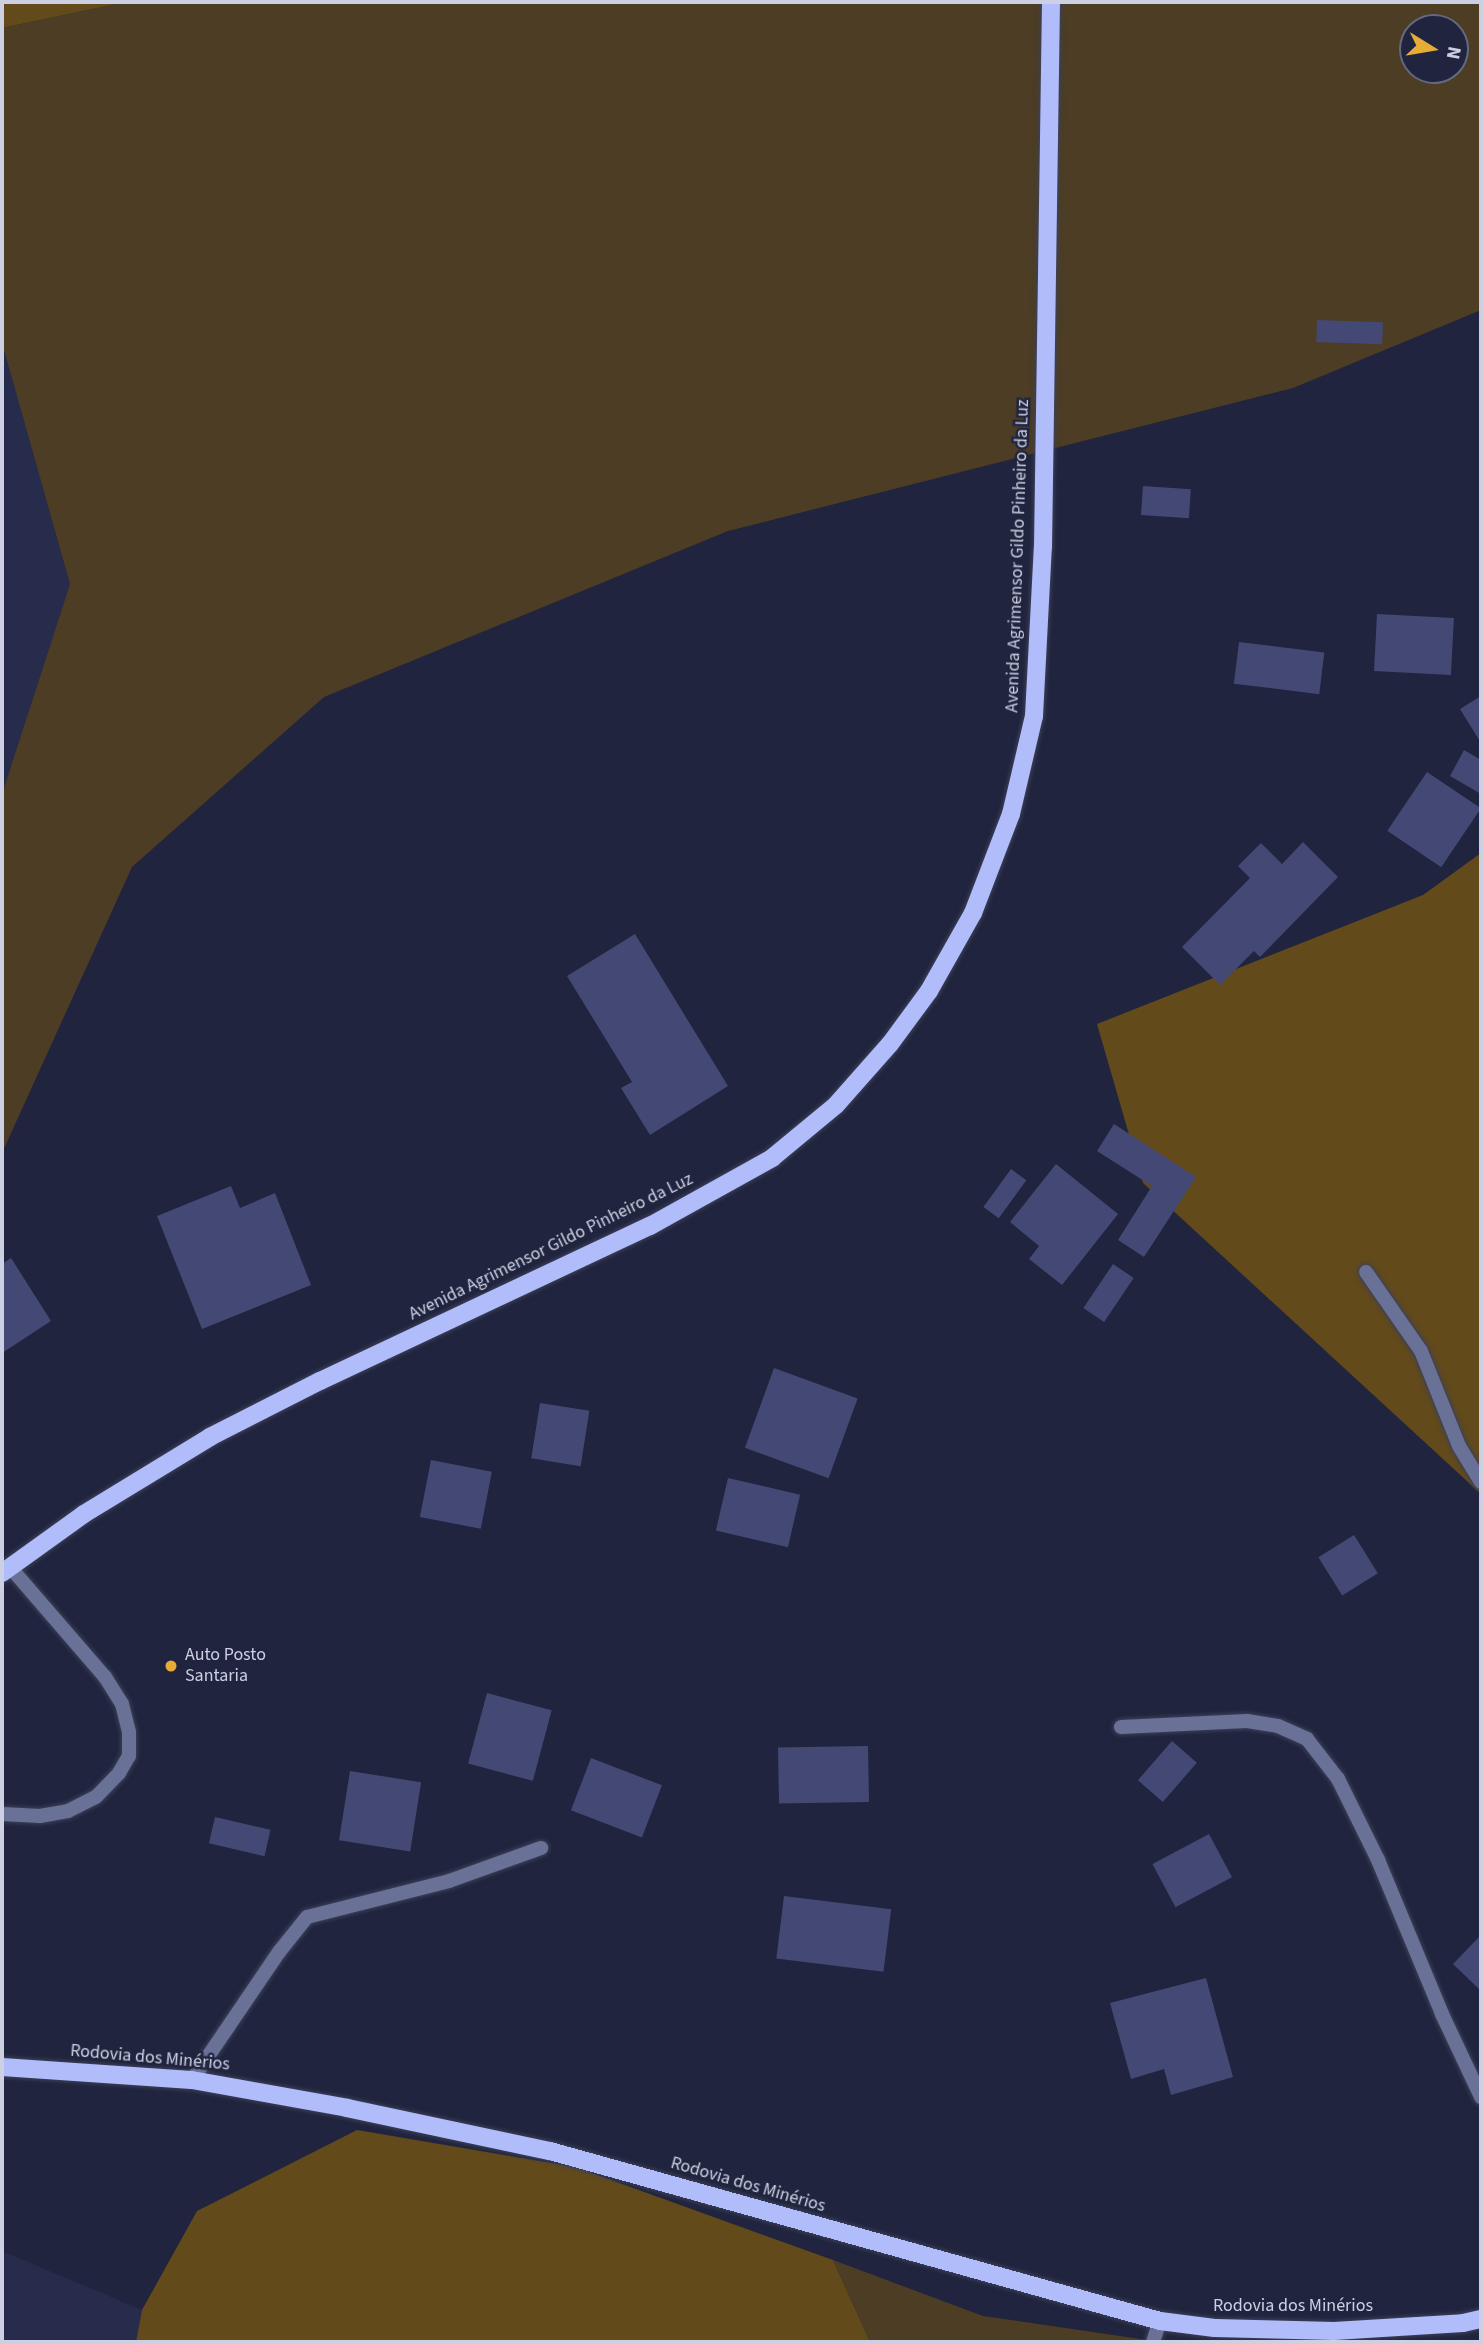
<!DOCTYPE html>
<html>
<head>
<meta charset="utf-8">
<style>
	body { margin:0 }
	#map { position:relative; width:1483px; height:2344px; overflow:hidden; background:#20243e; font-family:"Source Sans 3",sans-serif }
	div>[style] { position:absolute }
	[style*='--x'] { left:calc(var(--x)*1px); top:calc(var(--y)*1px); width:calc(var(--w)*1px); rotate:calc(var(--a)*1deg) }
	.built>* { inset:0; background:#272c4d }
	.green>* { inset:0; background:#4c3d24 }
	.forest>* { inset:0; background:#634a1b }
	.building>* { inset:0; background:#434974; transform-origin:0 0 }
	.roads { filter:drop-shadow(0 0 2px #3c4058) drop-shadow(0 0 2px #3c4058) }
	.lane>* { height:14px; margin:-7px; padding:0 7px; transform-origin:7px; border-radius:7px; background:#697196 }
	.street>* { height:14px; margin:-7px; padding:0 7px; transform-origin:7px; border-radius:7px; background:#697196 }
	.primary>* { height:18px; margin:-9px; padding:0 9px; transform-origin:9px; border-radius:9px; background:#b1bdfb }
	.dots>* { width:19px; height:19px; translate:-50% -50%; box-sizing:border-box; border:4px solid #20243e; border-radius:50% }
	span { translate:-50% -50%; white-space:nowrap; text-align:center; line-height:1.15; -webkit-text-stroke:5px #20243e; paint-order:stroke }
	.street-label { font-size:18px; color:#ccd0e2 }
	.poi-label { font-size:18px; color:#ccd0e2 }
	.left { translate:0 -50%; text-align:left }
	.frame { position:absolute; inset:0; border:4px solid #ccd0e2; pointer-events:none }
	.north { position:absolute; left:1399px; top:14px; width:70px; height:70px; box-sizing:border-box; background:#20243e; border:2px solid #656980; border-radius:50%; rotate:101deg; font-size:19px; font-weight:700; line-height:28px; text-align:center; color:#ccd0e2 }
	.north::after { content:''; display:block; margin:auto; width:24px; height:32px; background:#e7ac36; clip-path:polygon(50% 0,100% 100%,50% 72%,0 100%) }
</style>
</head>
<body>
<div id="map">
	<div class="built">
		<i style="clip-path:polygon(2px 343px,70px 584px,2px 794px)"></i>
		<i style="clip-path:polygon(2px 2251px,142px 2310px,136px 2342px,2px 2342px)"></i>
	</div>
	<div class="green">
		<i style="clip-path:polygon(evenodd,126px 2px,1481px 2px,1481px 310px,1293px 388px,728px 531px,324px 697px,132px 867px,2px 1153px,2px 794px,70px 584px,2px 343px,2px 28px,126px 2px,1413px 28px,1455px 28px,1455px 70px,1413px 70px,1413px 28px)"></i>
		<i style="clip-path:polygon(833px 2260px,983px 2316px,1161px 2342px,870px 2342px)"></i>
	</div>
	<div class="forest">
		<i style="clip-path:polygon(2px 2px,126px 2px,2px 28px)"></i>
		<i style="clip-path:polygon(1481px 853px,1481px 1494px,1143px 1183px,1097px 1024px,1423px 895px)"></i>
		<i style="clip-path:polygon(357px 2130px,575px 2167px,833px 2260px,870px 2342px,136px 2342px,142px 2310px,197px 2211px)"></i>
	</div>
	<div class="building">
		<i style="left:1317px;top:320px;width:66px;height:22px;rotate:2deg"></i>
		<i style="left:1143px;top:486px;width:48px;height:29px;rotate:4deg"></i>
		<i style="left:1377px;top:614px;width:77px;height:57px;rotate:3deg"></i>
		<i style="left:1239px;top:642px;width:86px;height:42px;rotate:7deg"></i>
		<i style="clip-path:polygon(1481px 696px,1481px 743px,1460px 709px)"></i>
		<i style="clip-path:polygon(1464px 750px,1481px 760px,1481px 794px,1450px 776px)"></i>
		<i style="left:1427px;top:772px;width:65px;height:71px;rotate:34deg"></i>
		<i style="clip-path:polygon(1303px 842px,1338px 877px,1260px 957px,1254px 951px,1220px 985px,1182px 947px,1250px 878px,1238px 866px,1261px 843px,1282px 864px)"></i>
		<i style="clip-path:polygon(635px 934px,728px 1086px,650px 1135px,621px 1088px,632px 1082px,567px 976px)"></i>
		<i style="clip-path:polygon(1114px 1124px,1196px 1177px,1144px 1257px,1118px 1240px,1152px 1186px,1097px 1151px)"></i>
		<i style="clip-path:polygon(1056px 1164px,1118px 1214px,1062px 1285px,1029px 1259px,1039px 1246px,1010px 1222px)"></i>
		<i style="left:1011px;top:1169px;width:19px;height:47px;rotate:36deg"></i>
		<i style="clip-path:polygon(231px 1186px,240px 1208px,275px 1193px,311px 1285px,202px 1329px,157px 1216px)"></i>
		<i style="clip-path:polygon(11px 1258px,51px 1321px,2px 1353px,2px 1264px)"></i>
		<i style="left:1113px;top:1264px;width:25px;height:53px;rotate:34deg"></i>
		<i style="left:774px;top:1368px;width:89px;height:85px;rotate:20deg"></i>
		<i style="left:540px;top:1403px;width:50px;height:56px;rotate:9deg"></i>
		<i style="left:431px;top:1460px;width:62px;height:58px;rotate:11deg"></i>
		<i style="left:728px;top:1478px;width:74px;height:54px;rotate:13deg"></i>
		<i style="left:1354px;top:1535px;width:45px;height:42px;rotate:58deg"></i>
		<i style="left:487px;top:1693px;width:67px;height:73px;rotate:15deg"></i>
		<i style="left:1172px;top:1741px;width:33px;height:52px;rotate:41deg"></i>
		<i style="left:868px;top:1746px;width:56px;height:90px;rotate:89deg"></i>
		<i style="left:591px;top:1758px;width:76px;height:56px;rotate:21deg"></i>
		<i style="left:350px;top:1771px;width:72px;height:70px;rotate:9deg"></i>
		<i style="left:215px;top:1817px;width:57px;height:27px;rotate:13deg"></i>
		<i style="left:1209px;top:1834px;width:49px;height:64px;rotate:62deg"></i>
		<i style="left:784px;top:1896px;width:108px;height:63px;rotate:7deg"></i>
		<i style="clip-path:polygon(1481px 1935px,1481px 1991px,1453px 1964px)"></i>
		<i style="clip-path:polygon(1206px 1978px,1233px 2077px,1171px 2095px,1164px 2069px,1131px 2079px,1110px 2003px)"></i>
	</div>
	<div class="roads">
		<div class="lane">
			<i style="--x:2;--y:1814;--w:38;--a:3"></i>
			<i style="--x:40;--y:1816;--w:28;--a:-10"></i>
			<i style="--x:68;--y:1811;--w:31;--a:-27"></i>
			<i style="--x:96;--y:1797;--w:33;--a:-46"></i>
			<i style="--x:119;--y:1773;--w:20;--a:-60"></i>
			<i style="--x:129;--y:1756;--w:24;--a:-90"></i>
			<i style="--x:129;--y:1732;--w:29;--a:-104"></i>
			<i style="--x:122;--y:1704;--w:32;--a:-122"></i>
			<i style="--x:105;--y:1677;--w:145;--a:-130.8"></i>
			<i style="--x:192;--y:2080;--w:155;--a:-55.8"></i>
			<i style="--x:279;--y:1952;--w:45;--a:-51.3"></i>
			<i style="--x:307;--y:1917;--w:146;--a:-14.2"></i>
			<i style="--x:449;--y:1881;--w:98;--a:-19.7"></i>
		</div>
		<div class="street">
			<i style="--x:1366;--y:1272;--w:96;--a:55.2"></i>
			<i style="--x:1421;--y:1351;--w:102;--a:68.2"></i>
			<i style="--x:1459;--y:1446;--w:42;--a:58.6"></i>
			<i style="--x:1121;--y:1727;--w:126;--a:-2.7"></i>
			<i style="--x:1247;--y:1721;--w:31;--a:9"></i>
			<i style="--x:1278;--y:1726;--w:32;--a:24"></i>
			<i style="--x:1307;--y:1739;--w:51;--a:52.2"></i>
			<i style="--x:1338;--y:1779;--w:90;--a:63.7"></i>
			<i style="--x:1378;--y:1860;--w:167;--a:67.4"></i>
			<i style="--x:1442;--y:2014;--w:92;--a:64.8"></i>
			<i style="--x:1153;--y:2342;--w:22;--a:-72"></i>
		</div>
		<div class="primary">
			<i style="--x:2;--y:1573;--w:101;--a:-35.7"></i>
			<i style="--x:84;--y:1514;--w:148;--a:-31.4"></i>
			<i style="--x:210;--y:1437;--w:123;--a:-27"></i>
			<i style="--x:320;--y:1381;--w:365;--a:-25.2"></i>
			<i style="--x:650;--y:1226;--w:140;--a:-29.1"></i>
			<i style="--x:772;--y:1158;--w:83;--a:-39.6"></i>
			<i style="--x:836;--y:1105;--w:81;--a:-48.5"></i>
			<i style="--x:890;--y:1044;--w:66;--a:-53.7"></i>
			<i style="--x:929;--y:991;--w:90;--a:-60.6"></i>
			<i style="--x:973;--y:913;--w:106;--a:-69"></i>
			<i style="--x:1011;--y:814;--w:101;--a:-76.8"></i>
			<i style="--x:1034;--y:716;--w:169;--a:-87"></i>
			<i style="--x:1043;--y:547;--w:545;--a:-89.16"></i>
			<i style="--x:2;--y:2067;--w:190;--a:3.9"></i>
			<i style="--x:192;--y:2080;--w:158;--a:10.2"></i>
			<i style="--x:347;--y:2108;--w:208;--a:12"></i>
			<i style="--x:550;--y:2151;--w:633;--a:15.57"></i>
			<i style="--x:1160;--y:2321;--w:55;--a:7.3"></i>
			<i style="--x:1215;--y:2328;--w:119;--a:1.4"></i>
			<i style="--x:1334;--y:2331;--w:129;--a:-3.5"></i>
			<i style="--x:1463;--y:2323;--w:18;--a:-13"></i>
		</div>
	</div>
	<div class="dots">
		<i style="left:171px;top:1666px;background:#e7ac36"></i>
	</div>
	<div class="street-label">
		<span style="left:1018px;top:556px;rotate:-88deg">Avenida Agrimensor Gildo Pinheiro da Luz</span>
		<span style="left:551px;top:1247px;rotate:-26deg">Avenida Agrimensor Gildo Pinheiro da Luz</span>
		<span style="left:150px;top:2058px;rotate:5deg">Rodovia dos Minérios</span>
		<span style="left:748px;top:2185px;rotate:16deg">Rodovia dos Minérios</span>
		<span style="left:1293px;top:2306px">Rodovia dos Minérios</span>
	</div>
	<div class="poi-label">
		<span class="left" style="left:185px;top:1666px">Auto Posto<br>Santaria</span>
	</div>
	<div class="frame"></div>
	<div class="north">N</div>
</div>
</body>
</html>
